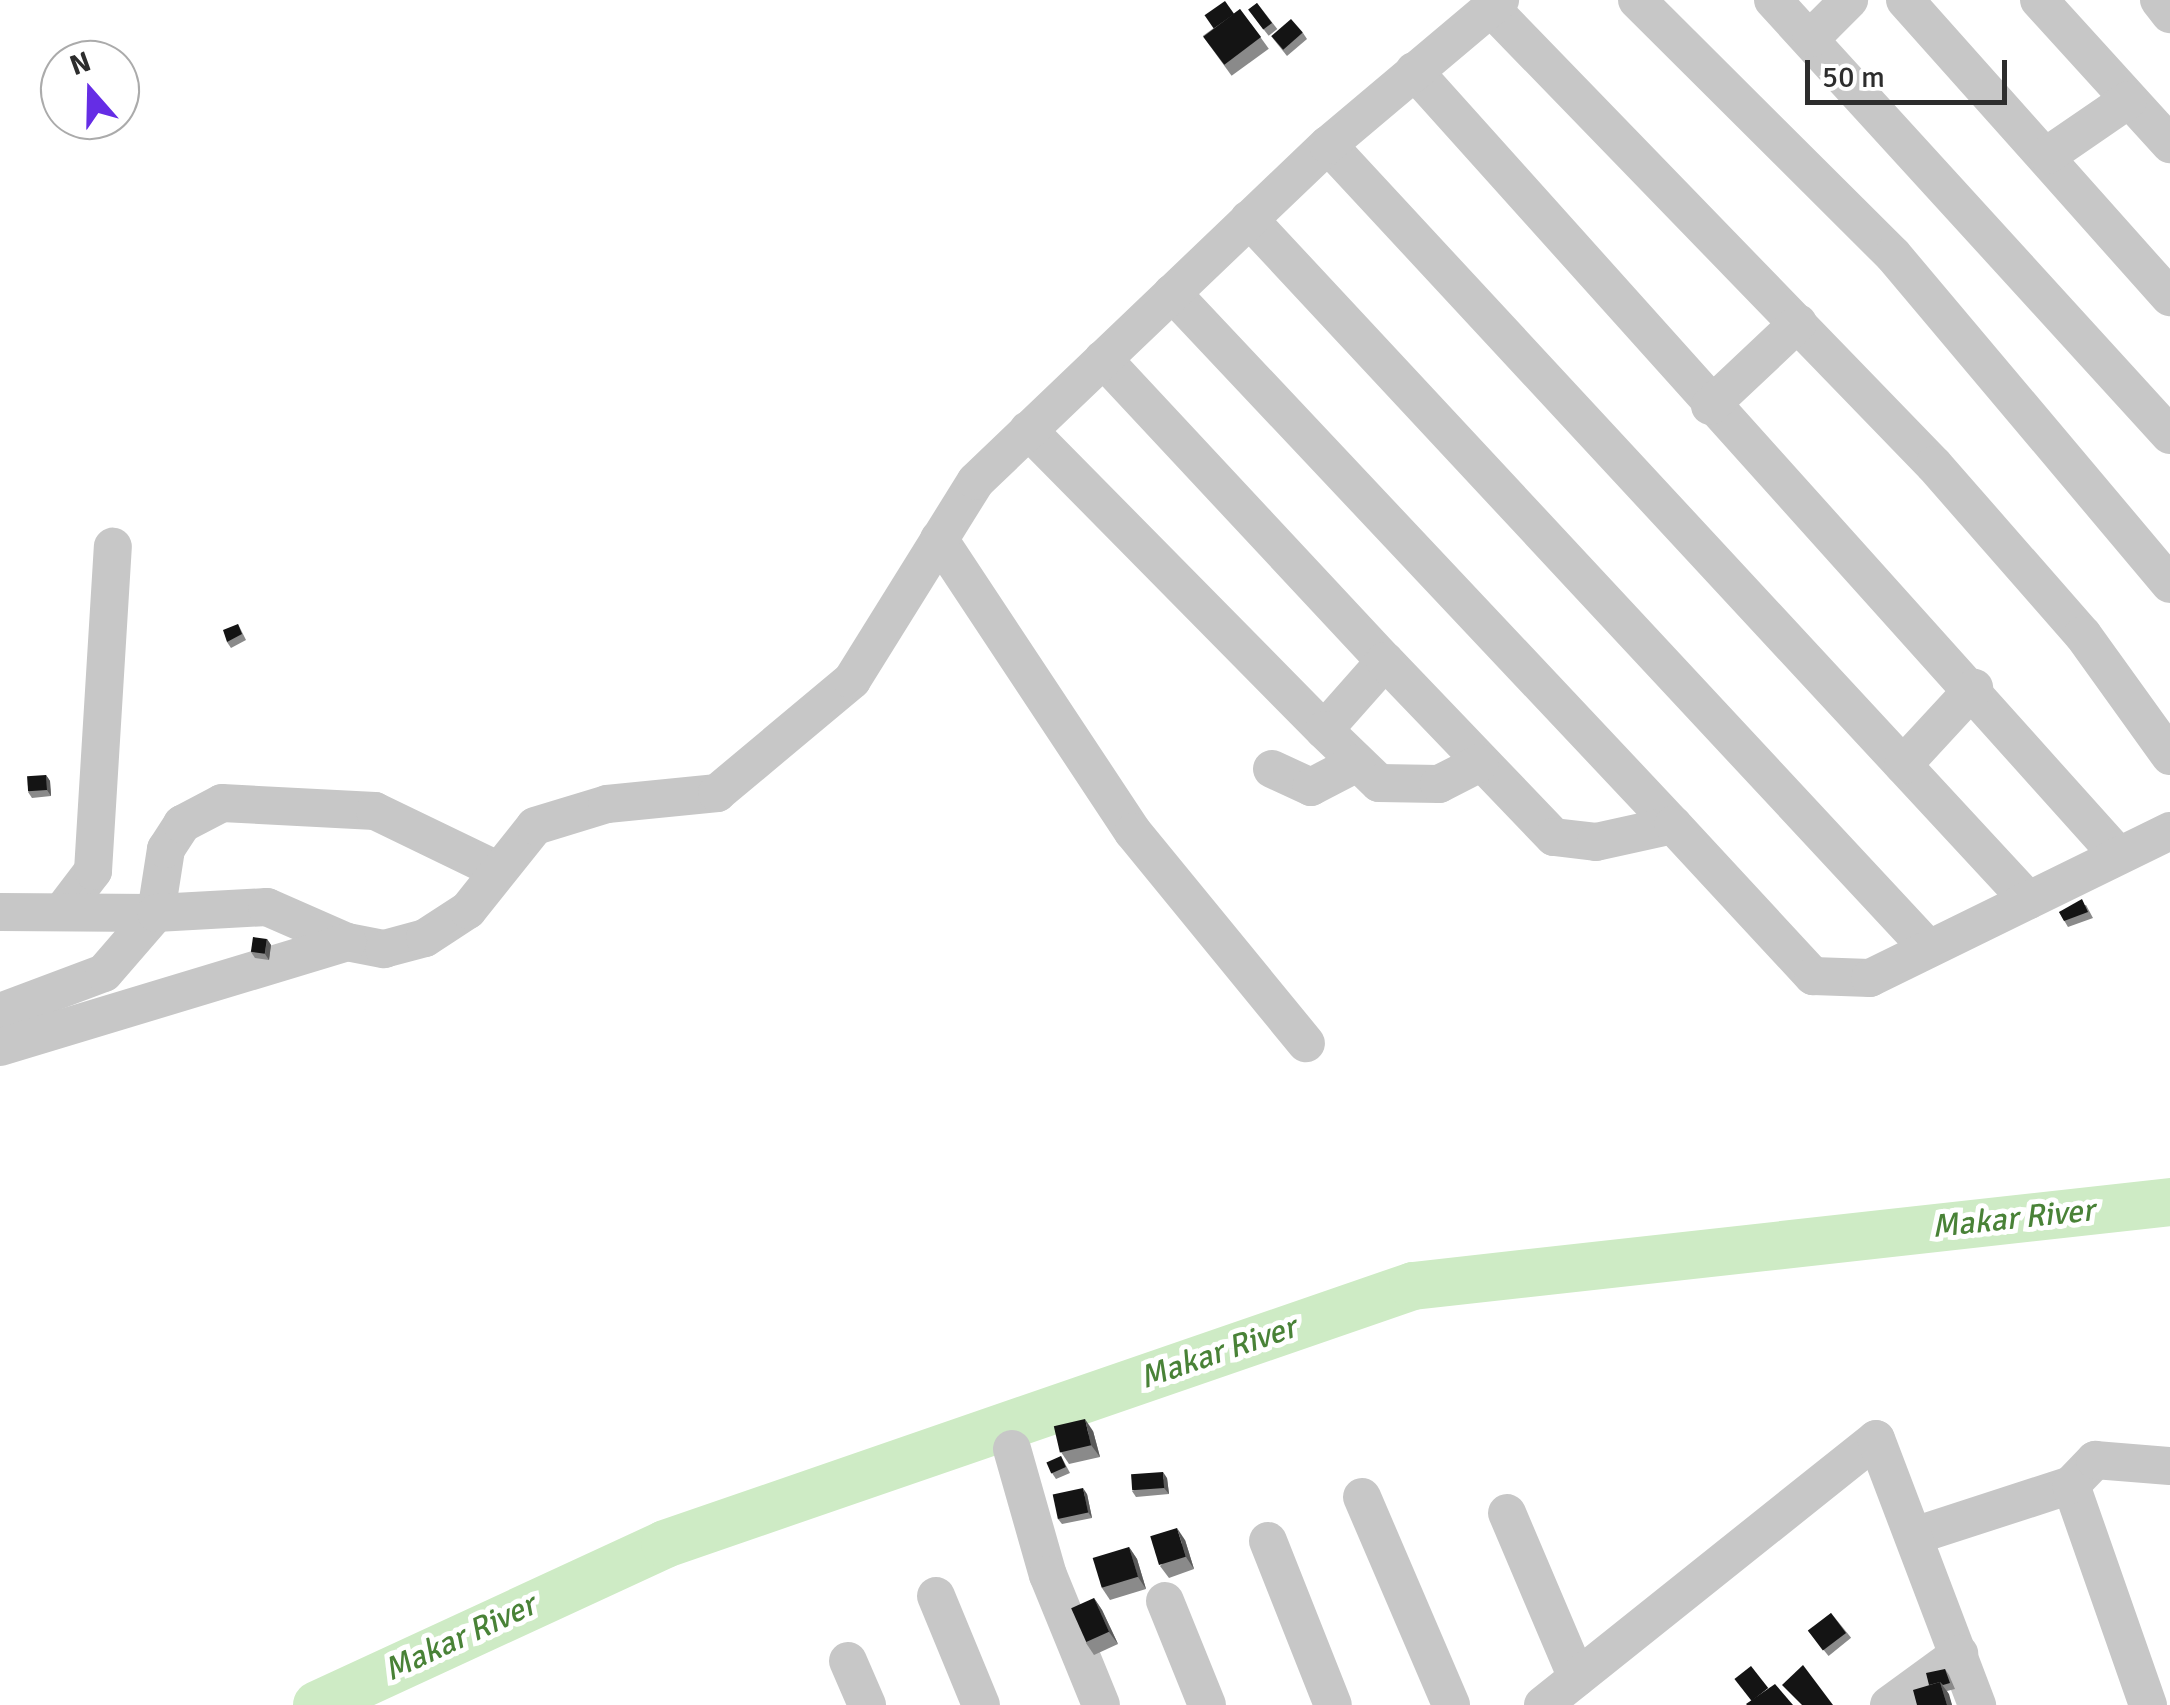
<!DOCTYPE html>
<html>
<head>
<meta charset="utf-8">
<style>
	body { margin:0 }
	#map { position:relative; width:2170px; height:1705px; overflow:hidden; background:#fff; font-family:Signika,sans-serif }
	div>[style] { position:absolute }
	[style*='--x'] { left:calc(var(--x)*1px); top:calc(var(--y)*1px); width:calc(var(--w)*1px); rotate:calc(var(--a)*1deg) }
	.river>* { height:48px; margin:-24px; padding:0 24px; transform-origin:24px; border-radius:24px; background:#ceebc5 }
	.minor>* { height:38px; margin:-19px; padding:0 19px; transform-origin:19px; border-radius:19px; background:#c7c7c7 }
	.wall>* { inset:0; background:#8a8a8a; transform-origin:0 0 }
	.shaded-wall>* { inset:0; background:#5a5a5a }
	.building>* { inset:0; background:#141414; transform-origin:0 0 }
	span { translate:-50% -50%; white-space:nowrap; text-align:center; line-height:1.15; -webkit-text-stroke:10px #fff; paint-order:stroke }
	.water-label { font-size:32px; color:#498237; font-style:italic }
	.north { position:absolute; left:40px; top:40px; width:100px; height:100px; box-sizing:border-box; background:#fff; border:2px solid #ababab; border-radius:50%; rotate:340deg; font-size:28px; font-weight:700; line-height:40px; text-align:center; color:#2d2d2d }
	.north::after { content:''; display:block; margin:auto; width:35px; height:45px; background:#652de5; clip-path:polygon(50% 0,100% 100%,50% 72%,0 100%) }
	.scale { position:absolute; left:1805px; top:60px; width:202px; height:45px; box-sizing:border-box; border:5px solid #2d2d2d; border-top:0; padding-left:12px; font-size:30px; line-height:35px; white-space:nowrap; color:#2d2d2d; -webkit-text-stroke:8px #fff; paint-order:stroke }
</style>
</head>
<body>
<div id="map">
	<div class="river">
		<i style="--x:317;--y:1705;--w:383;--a:-24.8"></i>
		<i style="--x:665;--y:1544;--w:791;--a:-19.03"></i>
		<i style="--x:1413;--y:1286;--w:762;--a:-6.33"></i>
	</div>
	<div class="minor">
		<i style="--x:1637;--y:0;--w:361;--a:44.9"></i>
		<i style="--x:1893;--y:255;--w:430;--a:49.9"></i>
		<i style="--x:1773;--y:0;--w:589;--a:47.62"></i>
		<i style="--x:1905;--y:0;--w:398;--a:48.3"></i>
		<i style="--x:2039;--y:0;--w:195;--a:47.7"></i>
		<i style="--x:2159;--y:0;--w:18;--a:52"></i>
		<i style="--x:1491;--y:8;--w:636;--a:45.89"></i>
		<i style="--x:1934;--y:465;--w:226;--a:48.8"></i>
		<i style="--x:2083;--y:635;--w:149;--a:54.3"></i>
		<i style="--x:1811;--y:38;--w:54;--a:-45"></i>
		<i style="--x:1414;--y:71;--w:1054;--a:48.08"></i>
		<i style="--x:1328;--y:145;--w:1030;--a:47.16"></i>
		<i style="--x:2048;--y:155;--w:97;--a:-34.5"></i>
		<i style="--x:1249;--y:219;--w:993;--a:47.04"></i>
		<i style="--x:1172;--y:293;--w:731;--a:46.72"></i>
		<i style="--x:1103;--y:359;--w:413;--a:47"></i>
		<i style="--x:1710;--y:406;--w:121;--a:-43.3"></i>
		<i style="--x:1028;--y:430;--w:421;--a:45.4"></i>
		<i style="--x:1324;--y:730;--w:92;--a:-48.5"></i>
		<i style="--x:1385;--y:661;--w:244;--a:46.2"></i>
		<i style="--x:1554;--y:837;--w:42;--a:6.8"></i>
		<i style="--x:1596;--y:842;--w:79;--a:-12.4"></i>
		<i style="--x:1673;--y:825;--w:206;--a:47.2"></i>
		<i style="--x:1813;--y:976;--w:57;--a:2"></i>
		<i style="--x:1870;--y:978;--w:334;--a:-26.1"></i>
		<i style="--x:939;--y:539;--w:351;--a:56.5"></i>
		<i style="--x:1133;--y:832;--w:273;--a:50.7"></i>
		<i style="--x:1324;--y:730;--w:76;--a:43.9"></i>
		<i style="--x:1379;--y:783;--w:60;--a:1"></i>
		<i style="--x:1439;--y:784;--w:46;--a:-27.1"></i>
		<i style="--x:1903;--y:765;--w:105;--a:-47.3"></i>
		<i style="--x:1272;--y:769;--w:43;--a:24.8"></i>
		<i style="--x:1311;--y:787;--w:50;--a:-27.6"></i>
		<i style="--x:64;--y:909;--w:48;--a:-52.7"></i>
		<i style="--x:93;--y:871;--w:325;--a:-86.5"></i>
		<i style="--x:0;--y:912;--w:156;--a:0.4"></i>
		<i style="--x:156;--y:913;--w:65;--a:-81.1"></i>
		<i style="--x:166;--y:849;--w:30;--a:-57"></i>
		<i style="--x:182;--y:824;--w:45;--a:-27.7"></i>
		<i style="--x:222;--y:803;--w:153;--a:3"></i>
		<i style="--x:375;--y:811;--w:133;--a:25.8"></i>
		<i style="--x:0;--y:1012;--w:111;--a:-20.6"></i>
		<i style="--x:104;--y:973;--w:79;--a:-49.1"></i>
		<i style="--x:156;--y:913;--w:111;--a:-3.1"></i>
		<i style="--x:267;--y:907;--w:87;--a:23.6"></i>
		<i style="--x:347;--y:942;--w:38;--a:11"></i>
		<i style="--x:384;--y:949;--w:42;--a:-15"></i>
		<i style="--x:425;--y:938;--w:51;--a:-33.1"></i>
		<i style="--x:468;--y:910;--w:107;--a:-51.4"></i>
		<i style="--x:535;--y:826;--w:75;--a:-17"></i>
		<i style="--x:607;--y:804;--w:111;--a:-5.7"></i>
		<i style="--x:717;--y:793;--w:176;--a:-39.9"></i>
		<i style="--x:852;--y:680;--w:234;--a:-58.1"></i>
		<i style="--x:976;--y:481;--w:487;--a:-43.7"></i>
		<i style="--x:1328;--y:145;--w:225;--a:-40.1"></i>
		<i style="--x:0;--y:1047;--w:363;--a:-16.8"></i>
		<i style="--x:1012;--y:1449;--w:131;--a:74.1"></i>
		<i style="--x:1048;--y:1575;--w:140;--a:67.8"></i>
		<i style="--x:1362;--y:1497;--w:226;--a:66.8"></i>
		<i style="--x:1507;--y:1513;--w:179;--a:67"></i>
		<i style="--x:1914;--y:1536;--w:165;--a:-18"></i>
		<i style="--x:1268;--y:1541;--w:176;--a:68.4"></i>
		<i style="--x:936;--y:1596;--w:118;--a:67.6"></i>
		<i style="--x:1165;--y:1601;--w:112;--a:68"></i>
		<i style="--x:848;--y:1661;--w:48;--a:66.6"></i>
		<i style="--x:1543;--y:1705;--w:426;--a:-38.6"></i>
		<i style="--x:1876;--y:1439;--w:285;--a:69.2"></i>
		<i style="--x:1889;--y:1705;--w:87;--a:-36.1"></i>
		<i style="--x:2148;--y:1705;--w:233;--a:-109.3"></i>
		<i style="--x:2071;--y:1485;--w:35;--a:-46"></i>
		<i style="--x:2095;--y:1460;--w:75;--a:4.6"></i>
	</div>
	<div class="wall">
		<i style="left:1257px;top:3px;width:33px;height:11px;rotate:52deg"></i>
		<i style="left:1240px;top:9px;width:49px;height:46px;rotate:54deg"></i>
		<i style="clip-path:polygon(1303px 33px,1307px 39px,1287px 56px,1271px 36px)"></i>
		<i style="clip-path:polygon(238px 624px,246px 640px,231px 648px,227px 642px)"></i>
		<i style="clip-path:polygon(46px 775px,50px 781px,51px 796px,32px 798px,28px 792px)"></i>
		<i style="clip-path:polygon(2086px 905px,2093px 918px,2068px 927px,2059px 912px)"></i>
		<i style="clip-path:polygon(267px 939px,271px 945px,269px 960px,255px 958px,251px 952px)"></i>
		<i style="clip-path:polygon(1093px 1431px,1100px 1457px,1069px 1464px,1061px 1452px)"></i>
		<i style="clip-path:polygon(1061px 1456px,1070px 1473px,1056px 1479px,1052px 1473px)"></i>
		<i style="clip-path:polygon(1167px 1478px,1169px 1494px,1136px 1497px,1132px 1491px)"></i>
		<i style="clip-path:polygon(1087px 1494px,1092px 1518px,1062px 1524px,1058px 1519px)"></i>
		<i style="clip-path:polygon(1185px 1540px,1194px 1569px,1169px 1578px,1160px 1566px)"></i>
		<i style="clip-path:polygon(1129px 1547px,1137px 1559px,1146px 1589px,1110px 1600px,1102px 1588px)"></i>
		<i style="clip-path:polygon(1094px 1598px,1102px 1610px,1118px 1644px,1094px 1655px,1086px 1643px)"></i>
		<i style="left:1831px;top:1613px;width:32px;height:29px;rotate:51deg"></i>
		<i style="clip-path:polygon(1945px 1669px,1949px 1675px,1955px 1689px,1947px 1691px,1952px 1705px,1917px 1705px,1929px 1685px)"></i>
	</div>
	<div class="shaded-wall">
		<i style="clip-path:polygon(46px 775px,50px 781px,51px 796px,47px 790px)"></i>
		<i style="clip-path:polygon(267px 939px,271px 945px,269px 960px,265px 954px)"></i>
		<i style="clip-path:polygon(1085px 1419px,1093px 1431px,1100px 1457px,1091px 1445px)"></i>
		<i style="clip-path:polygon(1163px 1472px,1167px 1478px,1169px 1494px,1164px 1488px)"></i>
		<i style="clip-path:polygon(1083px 1488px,1087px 1494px,1092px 1518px,1088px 1512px)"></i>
		<i style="clip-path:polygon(1177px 1528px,1185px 1540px,1194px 1569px,1186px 1557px)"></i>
		<i style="clip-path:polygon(1129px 1547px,1137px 1559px,1146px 1589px,1138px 1577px)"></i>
		<i style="clip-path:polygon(1094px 1598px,1102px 1610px,1118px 1644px,1109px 1632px)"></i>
		<i style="clip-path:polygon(1940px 1682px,1949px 1694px,1952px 1705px,1947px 1705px)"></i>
	</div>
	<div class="building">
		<i style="left:1225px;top:1px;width:16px;height:25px;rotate:55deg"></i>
		<i style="left:1257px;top:3px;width:25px;height:11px;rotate:53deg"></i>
		<i style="left:1240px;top:9px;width:35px;height:46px;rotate:53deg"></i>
		<i style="left:1291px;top:19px;width:18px;height:26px;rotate:49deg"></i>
		<i style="clip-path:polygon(238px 624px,242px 634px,227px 642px,223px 630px)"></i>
		<i style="left:46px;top:775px;width:15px;height:19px;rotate:86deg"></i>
		<i style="clip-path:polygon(2082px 899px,2088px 912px,2064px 921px,2059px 912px)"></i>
		<i style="left:253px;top:937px;width:14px;height:15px;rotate:8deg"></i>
		<i style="left:1085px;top:1419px;width:27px;height:32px;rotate:77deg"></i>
		<i style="left:1061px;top:1456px;width:12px;height:16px;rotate:66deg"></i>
		<i style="left:1163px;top:1472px;width:16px;height:32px;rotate:86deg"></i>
		<i style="left:1083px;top:1488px;width:25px;height:31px;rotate:78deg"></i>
		<i style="left:1177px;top:1528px;width:30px;height:28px;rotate:73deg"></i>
		<i style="left:1129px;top:1547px;width:31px;height:38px;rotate:73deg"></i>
		<i style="left:1094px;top:1598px;width:37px;height:25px;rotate:66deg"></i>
		<i style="left:1831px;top:1613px;width:25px;height:29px;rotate:53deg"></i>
		<i style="clip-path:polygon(1803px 1665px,1833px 1705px,1802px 1705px,1782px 1685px)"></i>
		<i style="left:1751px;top:1666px;width:28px;height:21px;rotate:52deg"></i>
		<i style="clip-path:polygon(1945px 1669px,1950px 1683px,1943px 1685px,1940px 1682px,1929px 1685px,1926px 1673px)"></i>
		<i style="clip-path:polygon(1940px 1682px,1947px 1705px,1917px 1705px,1913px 1690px)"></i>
		<i style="clip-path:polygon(1775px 1684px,1793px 1705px,1747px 1705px,1746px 1704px)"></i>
	</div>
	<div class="water-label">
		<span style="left:2013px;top:1219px;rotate:-6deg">Makar River</span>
		<span style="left:1218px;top:1353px;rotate:-19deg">Makar River</span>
		<span style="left:460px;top:1638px;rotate:-25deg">Makar River</span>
	</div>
	<div class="north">N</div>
	<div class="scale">50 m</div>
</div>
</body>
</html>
